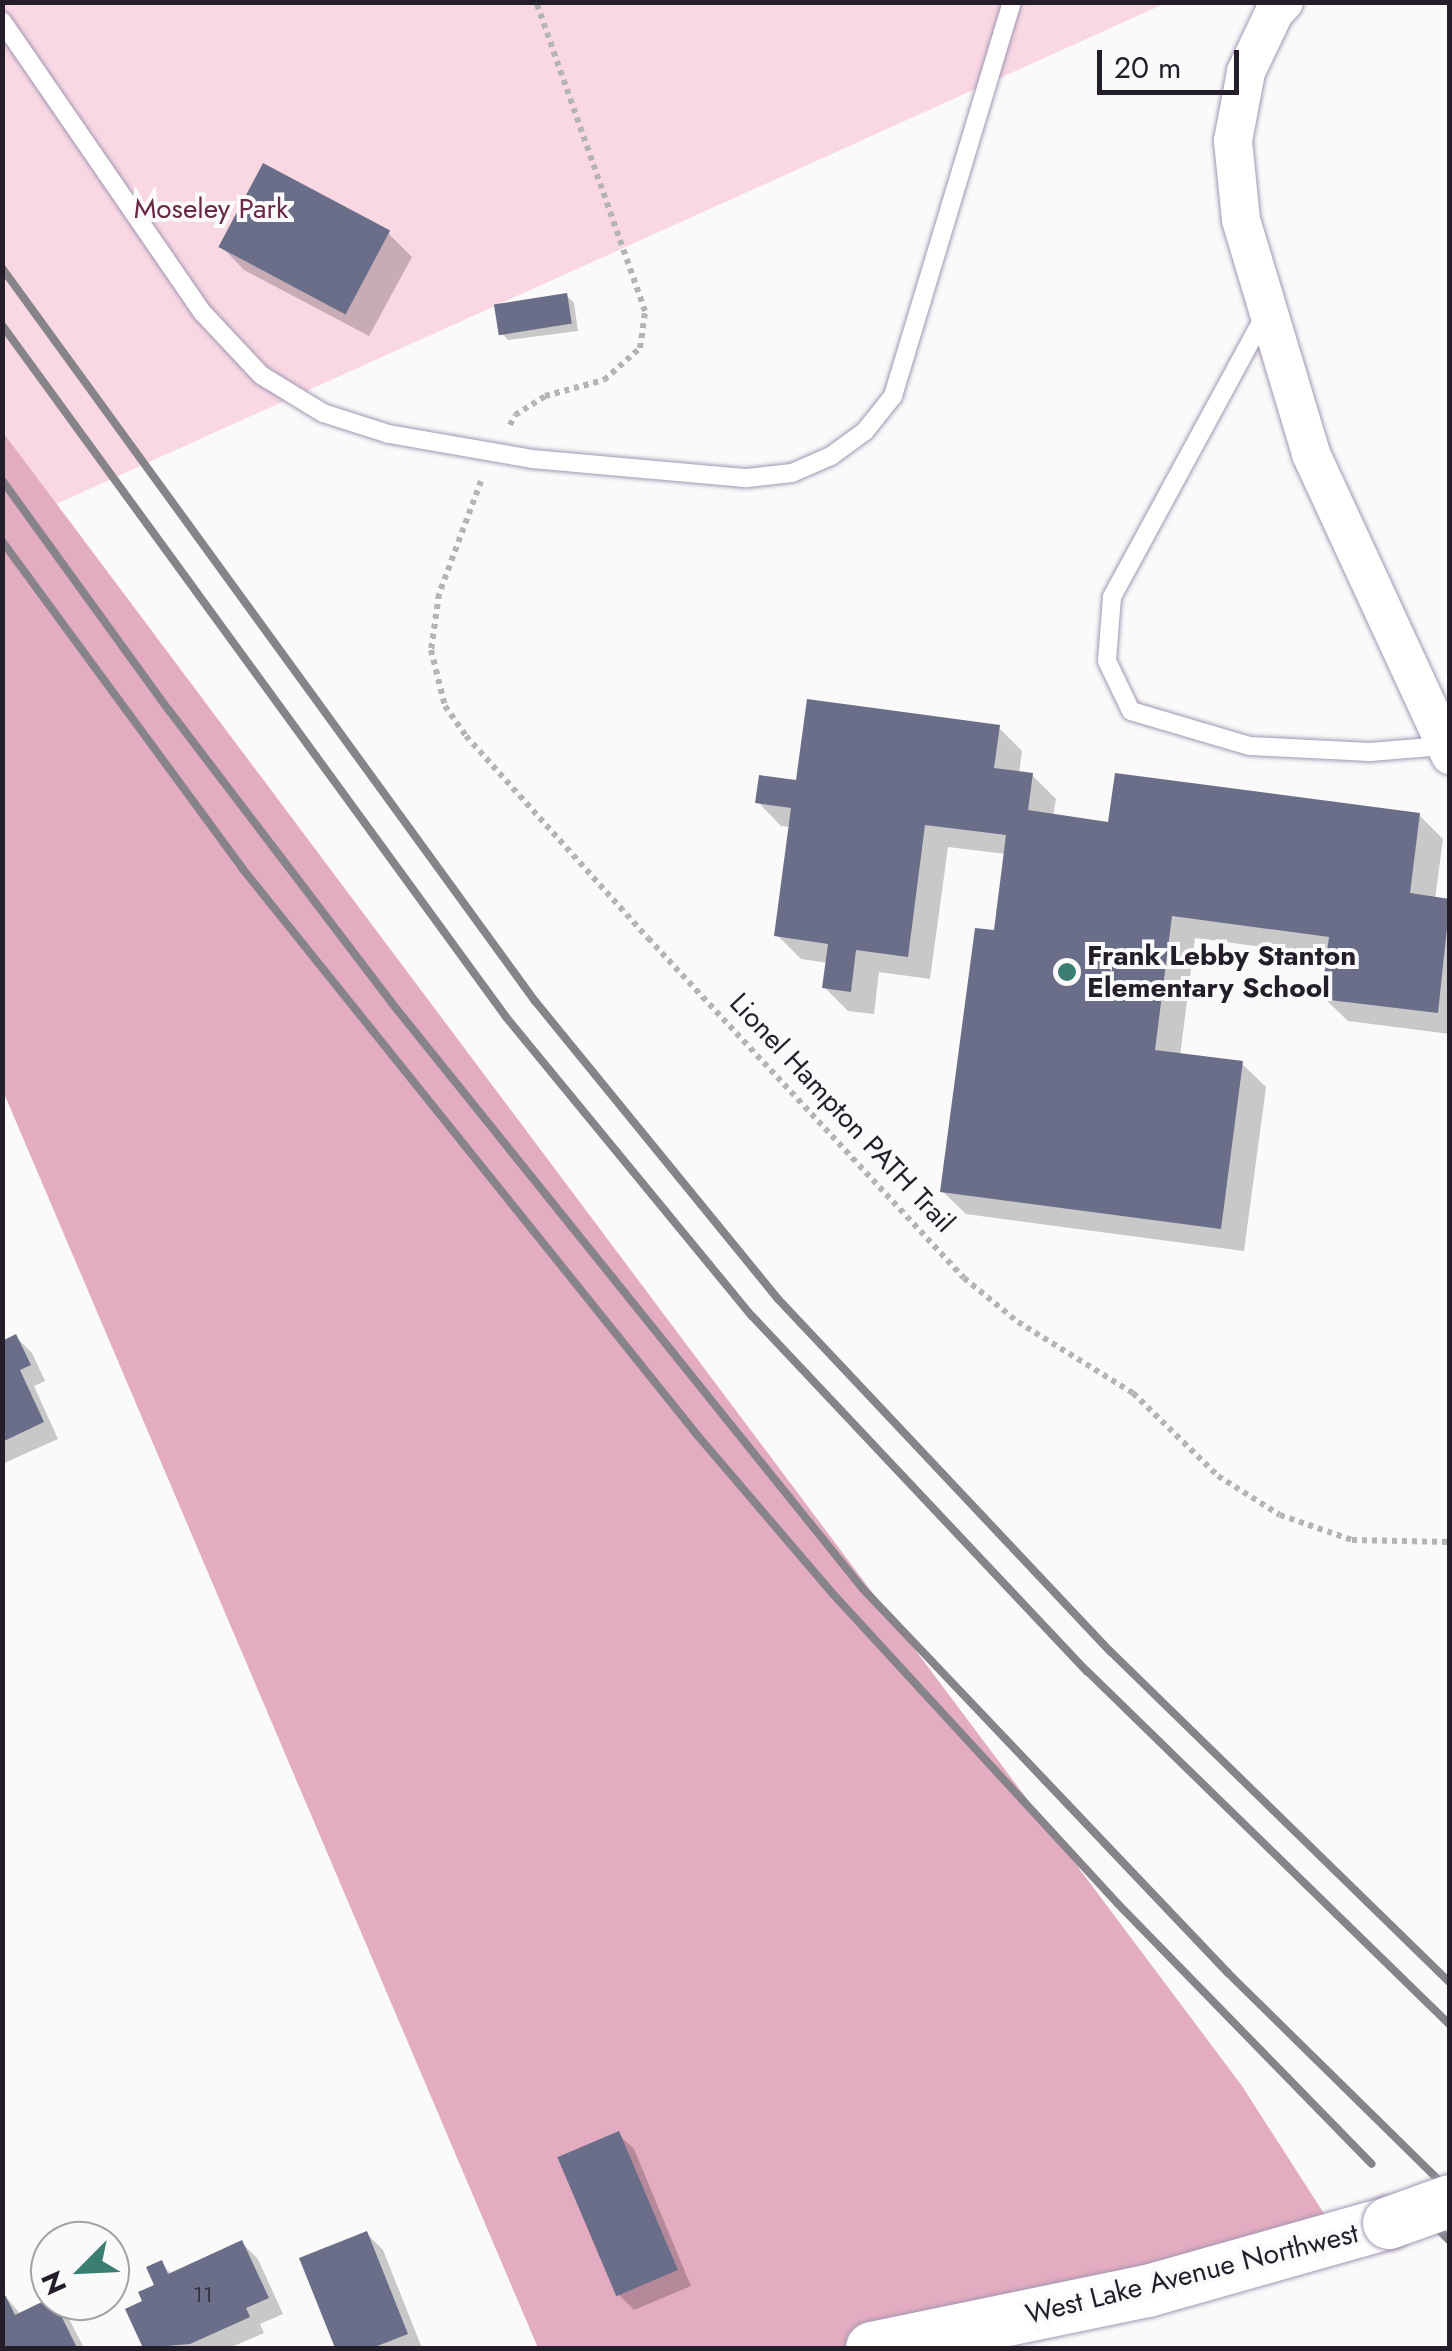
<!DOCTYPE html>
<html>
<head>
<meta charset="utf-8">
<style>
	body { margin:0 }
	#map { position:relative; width:1452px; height:2351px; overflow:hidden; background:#fafafa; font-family:Jost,sans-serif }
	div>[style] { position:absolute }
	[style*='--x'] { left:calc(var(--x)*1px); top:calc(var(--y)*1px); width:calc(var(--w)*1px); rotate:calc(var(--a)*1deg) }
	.green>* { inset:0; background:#f9d8e4 }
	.forest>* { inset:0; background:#e3acc1 }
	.shadow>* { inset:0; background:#0003 }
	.building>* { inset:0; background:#6b6e89; transform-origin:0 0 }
	.path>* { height:6px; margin-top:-3px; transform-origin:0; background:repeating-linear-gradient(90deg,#b4b3b6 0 5px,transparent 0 10px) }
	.roads { filter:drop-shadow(0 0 2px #a296b2) drop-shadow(0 0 2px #a296b2) }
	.lane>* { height:18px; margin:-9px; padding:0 9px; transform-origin:9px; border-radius:9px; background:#fff }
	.street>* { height:38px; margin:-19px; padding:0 19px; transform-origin:19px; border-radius:19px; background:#fff }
	.secondary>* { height:52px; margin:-26px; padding:0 26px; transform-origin:26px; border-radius:26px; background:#fff }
	.rail>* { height:8px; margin:-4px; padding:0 4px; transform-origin:4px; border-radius:4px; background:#868389 }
	.bridges { filter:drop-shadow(0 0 2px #a296b2) drop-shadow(0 0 2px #a296b2) }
	.secondary-bridge>* { height:52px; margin:-26px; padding:0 26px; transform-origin:26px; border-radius:26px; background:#fff }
	.dots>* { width:28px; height:28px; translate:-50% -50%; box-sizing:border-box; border:5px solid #fafafa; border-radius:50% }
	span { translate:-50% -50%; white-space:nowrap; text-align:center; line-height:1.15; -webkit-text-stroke:8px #fafafa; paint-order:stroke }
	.number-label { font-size:22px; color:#353241 }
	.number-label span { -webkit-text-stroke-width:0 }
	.park-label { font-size:28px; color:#692846 }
	.poi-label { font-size:28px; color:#231e29; font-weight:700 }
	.left { translate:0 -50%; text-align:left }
	.street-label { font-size:28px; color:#231e29 }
	.frame { position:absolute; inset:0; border:5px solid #231e29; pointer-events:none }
	.north { position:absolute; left:30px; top:2221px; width:100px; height:100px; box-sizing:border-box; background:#fafafa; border:2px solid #a4a2a6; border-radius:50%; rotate:246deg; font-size:28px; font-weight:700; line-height:40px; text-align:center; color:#231e29 }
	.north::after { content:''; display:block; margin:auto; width:35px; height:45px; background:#3a7e73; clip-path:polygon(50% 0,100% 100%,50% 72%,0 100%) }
	.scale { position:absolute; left:1097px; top:50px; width:142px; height:45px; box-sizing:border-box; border:5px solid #231e29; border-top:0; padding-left:12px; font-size:30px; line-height:35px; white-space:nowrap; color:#231e29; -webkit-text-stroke:8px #fafafa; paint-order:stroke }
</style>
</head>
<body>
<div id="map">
	<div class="green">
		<i style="clip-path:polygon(2px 3px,1166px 3px,54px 505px,3px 431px)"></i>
	</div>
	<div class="forest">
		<i style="clip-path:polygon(2px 431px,1242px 2086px,1332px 2226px,888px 2348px,538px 2348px,3px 1091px)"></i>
	</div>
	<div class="shadow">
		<i style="clip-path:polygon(388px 233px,412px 257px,369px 336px,244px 270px,221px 246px)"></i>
		<i style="clip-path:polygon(566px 295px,574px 303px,578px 331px,508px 340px,501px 333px)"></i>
		<i style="clip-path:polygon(998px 727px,1022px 751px,1019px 774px,1032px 775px,1056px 799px,1053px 816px,1110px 824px,1419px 815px,1443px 839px,1435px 899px,1450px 901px,1450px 1034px,1348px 1021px,1324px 998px,1329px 956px,1195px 938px,1180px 1056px,1242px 1064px,1266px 1087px,1244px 1251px,966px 1214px,942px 1191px,996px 933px,1006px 854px,948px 847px,930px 979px,879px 972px,874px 1014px,848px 1011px,824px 987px,828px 963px,801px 959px,777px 935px,791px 827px,781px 826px,758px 802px,798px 783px)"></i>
		<i style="clip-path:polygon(16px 1337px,32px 1353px,45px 1381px,34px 1386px,58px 1439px,2px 1464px,2px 1344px)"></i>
		<i style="clip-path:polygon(618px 2134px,634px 2149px,691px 2286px,634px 2310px,618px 2294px)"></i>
		<i style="clip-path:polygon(367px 2234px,383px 2250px,422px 2348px,338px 2348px,303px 2259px)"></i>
		<i style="clip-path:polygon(242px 2243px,258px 2259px,283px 2314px,260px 2324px,264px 2333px,229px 2348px,146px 2348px,128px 2310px,145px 2302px,157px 2286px,161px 2263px,172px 2275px)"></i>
		<i style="clip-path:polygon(50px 2253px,50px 2270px,44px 2256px)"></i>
		<i style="clip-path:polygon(2px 2292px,21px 2315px,53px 2301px,67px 2315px,84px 2348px,2px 2348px)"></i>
		<i style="clip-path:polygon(68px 2301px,91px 2301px,76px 2308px)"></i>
	</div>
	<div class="building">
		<i style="left:263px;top:163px;width:144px;height:95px;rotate:28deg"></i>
		<i style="left:567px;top:293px;width:31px;height:74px;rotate:81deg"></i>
		<i style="clip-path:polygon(807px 699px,1000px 725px,994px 768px,1033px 773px,1028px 810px,1108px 822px,1115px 773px,1420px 813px,1410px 893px,1450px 899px,1438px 1013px,1321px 999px,1329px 937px,1172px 916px,1155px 1050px,1243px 1061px,1221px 1229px,940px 1192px,975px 928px,994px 930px,1006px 835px,925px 825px,908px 957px,856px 950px,851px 992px,822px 988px,828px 944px,774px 936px,791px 808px,755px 803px,759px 775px,796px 780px)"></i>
		<i style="clip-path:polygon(16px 1334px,31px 1365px,20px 1370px,44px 1422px,2px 1442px,2px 1341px)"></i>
		<i style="left:619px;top:2131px;width:151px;height:67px;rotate:67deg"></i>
		<i style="clip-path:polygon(367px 2231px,408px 2334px,372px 2348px,335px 2348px,299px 2258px)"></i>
		<i style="clip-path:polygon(242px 2240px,269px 2298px,246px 2308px,250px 2317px,190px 2344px,143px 2348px,125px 2309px,142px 2301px,138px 2292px,154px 2285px,146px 2267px,162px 2260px,168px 2274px)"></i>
		<i style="clip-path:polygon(2px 2289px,15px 2315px,50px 2298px,54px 2301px,77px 2348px,2px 2348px)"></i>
	</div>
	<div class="path">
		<i style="--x:510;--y:425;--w:11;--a:-63"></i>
		<i style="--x:515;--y:415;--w:36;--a:-32"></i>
		<i style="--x:545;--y:396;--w:61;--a:-15.2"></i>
		<i style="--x:604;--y:380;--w:48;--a:-41.6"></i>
		<i style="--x:640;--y:348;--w:37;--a:-82"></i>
		<i style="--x:645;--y:311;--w:328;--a:-109.4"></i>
		<i style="--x:481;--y:481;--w:121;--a:110.4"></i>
		<i style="--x:439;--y:594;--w:57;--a:98.1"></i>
		<i style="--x:431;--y:650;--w:58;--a:76"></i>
		<i style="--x:445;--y:706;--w:37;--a:55"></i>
		<i style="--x:466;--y:736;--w:272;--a:48"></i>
		<i style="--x:648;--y:938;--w:464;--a:47.1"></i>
		<i style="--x:964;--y:1278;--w:70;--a:39.2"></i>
		<i style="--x:1018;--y:1322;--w:135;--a:31.7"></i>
		<i style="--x:1133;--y:1393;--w:119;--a:44.3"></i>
		<i style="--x:1218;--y:1476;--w:73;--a:32.2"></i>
		<i style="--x:1280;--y:1515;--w:76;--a:19.1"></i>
		<i style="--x:1352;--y:1540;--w:98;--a:1.2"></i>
	</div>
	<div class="roads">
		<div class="lane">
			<i style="--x:2;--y:21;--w:354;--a:55.5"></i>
			<i style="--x:203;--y:313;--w:85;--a:46.9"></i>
			<i style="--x:261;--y:375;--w:73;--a:31.5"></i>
			<i style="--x:323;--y:413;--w:69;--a:17.7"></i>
			<i style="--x:389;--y:434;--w:145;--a:9.9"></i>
			<i style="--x:532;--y:459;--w:216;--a:5.1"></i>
			<i style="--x:747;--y:478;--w:45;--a:-6.3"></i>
			<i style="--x:792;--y:473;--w:43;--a:-23.6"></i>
			<i style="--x:831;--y:456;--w:42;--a:-36.3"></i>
			<i style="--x:865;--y:431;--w:45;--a:-51.3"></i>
			<i style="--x:893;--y:396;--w:412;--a:-73.2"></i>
			<i style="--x:1265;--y:315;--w:321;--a:118.5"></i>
			<i style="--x:1112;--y:597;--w:64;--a:94.5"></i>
			<i style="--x:1107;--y:661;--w:55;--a:64.4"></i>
			<i style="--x:1131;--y:711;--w:124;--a:16.4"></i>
			<i style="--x:1250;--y:746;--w:120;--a:2.9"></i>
			<i style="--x:1370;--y:752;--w:73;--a:-4.7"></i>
		</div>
		<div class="street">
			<i style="--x:1284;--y:2;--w:15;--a:132"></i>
			<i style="--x:1274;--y:13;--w:65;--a:115.4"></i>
			<i style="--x:1246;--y:72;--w:70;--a:100.7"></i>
			<i style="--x:1233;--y:141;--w:79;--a:84.2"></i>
			<i style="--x:1241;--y:220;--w:244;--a:73.3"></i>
			<i style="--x:1311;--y:454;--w:332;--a:65.2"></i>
		</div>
		<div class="secondary">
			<i style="--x:872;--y:2348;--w:282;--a:-11.7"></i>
			<i style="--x:1148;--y:2291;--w:250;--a:-15.8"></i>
		</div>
	</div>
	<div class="rail">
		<i style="--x:2;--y:268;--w:906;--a:53.98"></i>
		<i style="--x:535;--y:1001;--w:385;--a:50.8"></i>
		<i style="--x:778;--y:1299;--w:484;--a:46.7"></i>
		<i style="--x:1110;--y:1651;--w:475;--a:44.3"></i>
		<i style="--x:2;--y:325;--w:856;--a:53.93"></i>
		<i style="--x:506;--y:1017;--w:387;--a:50.6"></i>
		<i style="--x:752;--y:1316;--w:488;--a:46.7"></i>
		<i style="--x:1087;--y:1671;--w:507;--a:44.28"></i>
		<i style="--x:2;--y:480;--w:283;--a:54.1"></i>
		<i style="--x:168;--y:709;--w:368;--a:52.7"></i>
		<i style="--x:391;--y:1002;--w:753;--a:51.2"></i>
		<i style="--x:863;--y:1589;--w:530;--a:46.45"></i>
		<i style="--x:1228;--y:1973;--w:311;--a:44.5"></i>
		<i style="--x:2;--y:541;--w:406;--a:53.7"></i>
		<i style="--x:242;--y:868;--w:728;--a:51.24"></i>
		<i style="--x:698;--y:1436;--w:208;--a:49.5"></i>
		<i style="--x:833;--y:1594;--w:421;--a:47.4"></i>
		<i style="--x:1118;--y:1904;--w:363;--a:45.7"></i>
		<i style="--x:1409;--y:2201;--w:57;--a:44.3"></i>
	</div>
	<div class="bridges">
		<div class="secondary-bridge">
			<i style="--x:1389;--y:2223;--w:65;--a:-19.8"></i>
		</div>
	</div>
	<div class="dots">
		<i style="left:1067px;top:972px;background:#3a7e73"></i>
	</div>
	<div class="number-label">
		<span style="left:203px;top:2295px">11</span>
	</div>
	<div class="park-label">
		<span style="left:211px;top:209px">Moseley Park</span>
	</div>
	<div class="poi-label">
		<span class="left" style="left:1087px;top:972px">Frank Lebby Stanton<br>Elementary School</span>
	</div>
	<div class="street-label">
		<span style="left:842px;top:1113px;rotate:47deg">Lionel Hampton PATH Trail</span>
		<span style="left:1192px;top:2274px;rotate:-14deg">West Lake Avenue Northwest</span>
	</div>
	<div class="frame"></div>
	<div class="north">N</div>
	<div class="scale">20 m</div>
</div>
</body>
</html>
